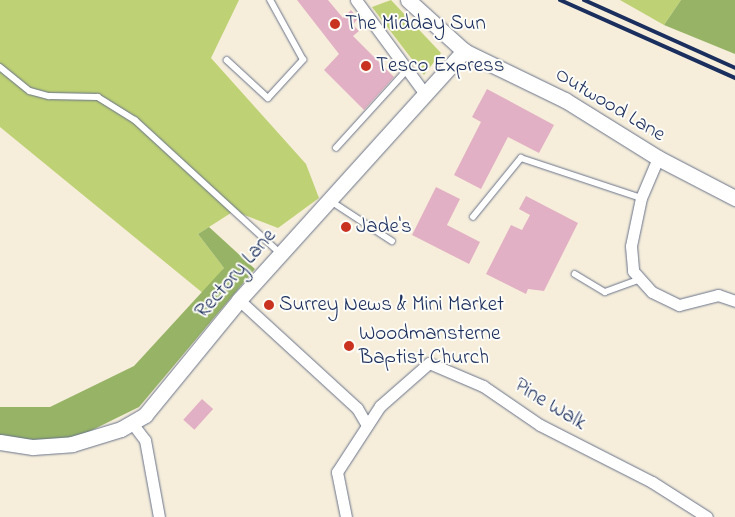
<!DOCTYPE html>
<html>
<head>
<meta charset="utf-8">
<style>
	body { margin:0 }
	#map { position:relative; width:735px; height:517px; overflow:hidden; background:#f6eedb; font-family:"Indie Flower",sans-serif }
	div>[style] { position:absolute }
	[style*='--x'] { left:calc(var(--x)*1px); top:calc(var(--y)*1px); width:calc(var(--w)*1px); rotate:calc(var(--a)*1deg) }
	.green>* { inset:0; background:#bed174 }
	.forest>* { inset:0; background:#96b366 }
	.building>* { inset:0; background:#e2b0c4; transform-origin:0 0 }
	.roads { filter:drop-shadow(0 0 1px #68728a) drop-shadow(0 0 1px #68728a) }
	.lane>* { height:5.5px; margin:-2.75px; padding:0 2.75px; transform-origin:2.75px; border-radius:2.75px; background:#fff }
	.street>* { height:11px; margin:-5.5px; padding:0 5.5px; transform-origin:5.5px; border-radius:5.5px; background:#fff }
	.secondary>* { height:15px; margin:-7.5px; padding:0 7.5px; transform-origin:7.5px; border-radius:7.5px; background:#fff }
	.rail>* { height:4px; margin:-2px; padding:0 2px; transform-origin:2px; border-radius:2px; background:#1b2f5e }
	.dots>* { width:14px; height:14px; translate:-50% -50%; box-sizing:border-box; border:2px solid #fdfcf7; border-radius:50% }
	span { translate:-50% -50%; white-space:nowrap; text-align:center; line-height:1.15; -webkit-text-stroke:4px #fdfcf7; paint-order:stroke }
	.poi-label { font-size:21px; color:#1b2f5e }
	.left { translate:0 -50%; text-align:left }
	.street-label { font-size:21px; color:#1b2f5e }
</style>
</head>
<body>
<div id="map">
	<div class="green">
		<i style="clip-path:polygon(0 0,239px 0,211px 58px,306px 164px,319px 198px,278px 228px,234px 211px,198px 234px,224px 268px,204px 294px,0 127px)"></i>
		<i style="clip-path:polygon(391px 0,441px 53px,424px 75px,372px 7px)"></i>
		<i style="clip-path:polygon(620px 0,681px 0,664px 25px)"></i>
	</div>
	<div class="forest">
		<i style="clip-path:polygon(681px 0,735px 0,735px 54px,664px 25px)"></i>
		<i style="clip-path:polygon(209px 227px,255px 269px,139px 407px,78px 437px,44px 441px,0 436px,0 407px,50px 407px,134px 366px,224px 268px,198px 234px)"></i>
	</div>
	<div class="building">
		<i style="clip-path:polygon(297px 0,328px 0,343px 18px,351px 10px,358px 18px,353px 25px,359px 31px,353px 36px,394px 77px,364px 110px,324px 70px,339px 54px)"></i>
		<i style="clip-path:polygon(487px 89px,554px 125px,539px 153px,508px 137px,481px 189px,454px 175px,481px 122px,472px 117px)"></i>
		<i style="clip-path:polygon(436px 187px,460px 199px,447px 225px,480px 242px,469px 264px,412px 235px)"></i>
		<i style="clip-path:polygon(526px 196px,578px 223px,544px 291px,528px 289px,526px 294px,486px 274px,511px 225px,522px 230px,530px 215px,519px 209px)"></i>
		<i style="left:202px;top:399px;width:15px;height:28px;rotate:42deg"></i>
	</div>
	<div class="roads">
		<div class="lane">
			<i style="--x:227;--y:60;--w:56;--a:42.8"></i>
			<i style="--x:268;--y:98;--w:52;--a:-47.4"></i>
			<i style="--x:303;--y:60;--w:68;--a:-118.8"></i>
			<i style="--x:0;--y:67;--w:38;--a:39"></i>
			<i style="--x:30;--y:91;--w:20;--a:15"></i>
			<i style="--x:49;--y:96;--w:49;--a:1.2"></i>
			<i style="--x:98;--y:97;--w:44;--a:31.9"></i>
			<i style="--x:135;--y:120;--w:197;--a:42.5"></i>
			<i style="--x:336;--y:148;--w:105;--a:-47.7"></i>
			<i style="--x:331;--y:201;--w:73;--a:33.3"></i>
			<i style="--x:473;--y:217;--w:76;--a:-50.9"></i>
			<i style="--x:521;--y:158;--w:126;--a:18.4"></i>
			<i style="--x:575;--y:274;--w:35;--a:31"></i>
			<i style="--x:605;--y:292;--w:35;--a:-20"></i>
		</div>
		<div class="street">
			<i style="--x:356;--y:0;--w:117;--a:53.7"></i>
			<i style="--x:658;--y:158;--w:43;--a:113"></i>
			<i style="--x:641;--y:198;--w:49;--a:101.8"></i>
			<i style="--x:631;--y:246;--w:25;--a:85"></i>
			<i style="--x:633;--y:271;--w:28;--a:48"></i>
			<i style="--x:652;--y:292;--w:30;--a:26"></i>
			<i style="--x:679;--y:305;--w:40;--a:-14.4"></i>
			<i style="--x:718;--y:295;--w:18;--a:19"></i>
			<i style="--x:239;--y:300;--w:160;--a:42.5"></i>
			<i style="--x:357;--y:408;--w:20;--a:60"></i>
			<i style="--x:132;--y:423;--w:21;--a:53"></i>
			<i style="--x:145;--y:440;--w:78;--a:79.7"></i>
			<i style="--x:346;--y:517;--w:46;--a:-101.3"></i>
			<i style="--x:337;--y:472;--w:79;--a:-56.9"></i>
			<i style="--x:380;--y:406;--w:65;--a:-41.3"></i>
			<i style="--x:429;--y:363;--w:59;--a:23.1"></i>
			<i style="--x:483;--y:386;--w:69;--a:34.4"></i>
			<i style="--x:540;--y:425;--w:126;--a:27"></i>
			<i style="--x:652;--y:482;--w:65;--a:32.5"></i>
		</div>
		<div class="secondary">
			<i style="--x:408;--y:0;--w:76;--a:42.3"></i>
			<i style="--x:464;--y:51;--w:112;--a:25.9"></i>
			<i style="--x:565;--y:100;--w:110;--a:31.9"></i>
			<i style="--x:658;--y:158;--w:87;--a:27.5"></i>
			<i style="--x:0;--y:442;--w:33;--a:9"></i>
			<i style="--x:33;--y:447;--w:39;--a:-4"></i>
			<i style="--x:72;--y:444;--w:51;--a:-17"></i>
			<i style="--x:121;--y:429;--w:28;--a:-30"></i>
			<i style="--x:145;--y:415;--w:149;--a:-50.7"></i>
			<i style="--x:239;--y:300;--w:336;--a:-47.9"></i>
		</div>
	</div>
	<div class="rail">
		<i style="--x:560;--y:0;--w:192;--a:24"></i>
		<i style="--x:584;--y:0;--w:166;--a:24.2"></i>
	</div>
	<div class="dots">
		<i style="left:335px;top:24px;background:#c8321e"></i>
		<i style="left:366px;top:66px;background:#c8321e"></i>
		<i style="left:346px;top:227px;background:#c8321e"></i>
		<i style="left:269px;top:305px;background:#c8321e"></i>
		<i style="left:349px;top:346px;background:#c8321e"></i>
	</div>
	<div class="poi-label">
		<span class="left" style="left:345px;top:24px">The Midday Sun</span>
		<span class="left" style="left:376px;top:66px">Tesco Express</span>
		<span class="left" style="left:356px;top:227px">Jade's</span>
		<span class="left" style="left:279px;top:305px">Surrey News &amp; Mini Market</span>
		<span class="left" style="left:359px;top:346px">Woodmansterne<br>Baptist Church</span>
	</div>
	<div class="street-label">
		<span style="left:610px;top:105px;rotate:31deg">Outwood Lane</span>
		<span style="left:236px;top:274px;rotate:-49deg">Rectory Lane</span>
		<span style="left:550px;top:405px;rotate:31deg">Pine Walk</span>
	</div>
</div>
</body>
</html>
